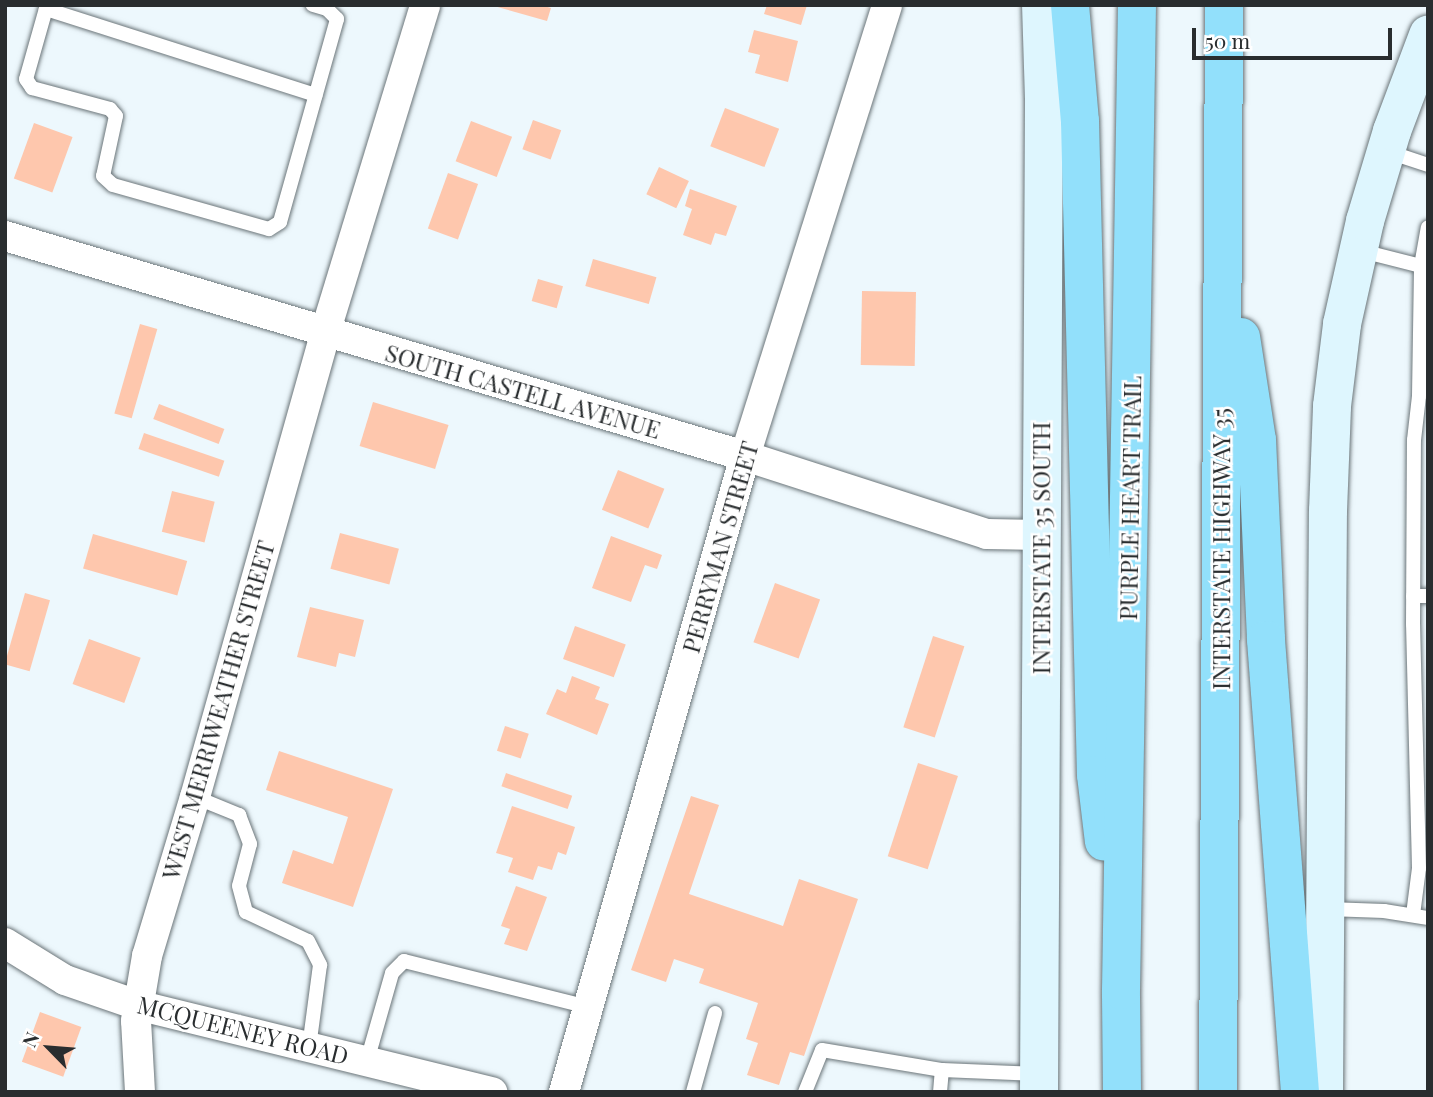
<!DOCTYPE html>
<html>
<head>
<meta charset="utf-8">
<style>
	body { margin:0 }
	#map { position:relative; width:1433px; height:1097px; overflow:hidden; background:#edf8fd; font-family:"Playfair Display",serif }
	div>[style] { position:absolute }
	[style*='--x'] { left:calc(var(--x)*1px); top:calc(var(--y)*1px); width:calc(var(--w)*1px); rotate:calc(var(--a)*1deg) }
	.building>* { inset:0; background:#fec7ad; transform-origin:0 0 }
	.roads { filter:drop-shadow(0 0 2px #6b7579) drop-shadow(0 0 2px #6b7579) }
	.lane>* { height:14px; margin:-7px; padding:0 7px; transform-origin:7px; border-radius:7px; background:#fff }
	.street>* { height:30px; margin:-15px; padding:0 15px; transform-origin:15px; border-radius:15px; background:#fff }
	.secondary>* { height:38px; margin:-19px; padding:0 19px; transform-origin:19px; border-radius:19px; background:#def6fe }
	.highway>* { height:38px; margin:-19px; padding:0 19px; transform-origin:19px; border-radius:19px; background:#92e0fb }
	span { translate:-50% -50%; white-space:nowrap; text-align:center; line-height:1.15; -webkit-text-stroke:5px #fff; paint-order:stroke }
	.street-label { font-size:24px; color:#292d2f }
	.frame { position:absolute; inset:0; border:7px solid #292d2f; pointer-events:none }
	.north { position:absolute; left:14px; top:1013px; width:70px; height:70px; -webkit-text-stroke:5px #fff; paint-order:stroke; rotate:295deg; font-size:19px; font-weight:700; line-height:28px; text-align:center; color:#292d2f }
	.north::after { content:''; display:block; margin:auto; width:24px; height:32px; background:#292d2f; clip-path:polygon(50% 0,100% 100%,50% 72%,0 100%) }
	.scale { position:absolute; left:1192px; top:28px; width:200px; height:32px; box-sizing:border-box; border:4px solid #292d2f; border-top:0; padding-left:9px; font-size:21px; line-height:24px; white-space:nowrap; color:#292d2f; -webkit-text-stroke:5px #fff; paint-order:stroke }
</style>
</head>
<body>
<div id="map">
	<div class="building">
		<i style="clip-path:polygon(541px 5px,551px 8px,547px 21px,494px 6px)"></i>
		<i style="clip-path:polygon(767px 5px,807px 5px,801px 25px,764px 14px)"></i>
		<i style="clip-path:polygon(754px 30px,798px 41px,788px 82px,755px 73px,760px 55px,748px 52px)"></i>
		<i style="left:725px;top:108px;width:58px;height:41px;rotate:21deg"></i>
		<i style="left:533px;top:120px;width:30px;height:31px;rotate:20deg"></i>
		<i style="left:471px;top:121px;width:44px;height:43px;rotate:21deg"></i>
		<i style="left:34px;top:123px;width:41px;height:59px;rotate:20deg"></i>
		<i style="left:659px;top:167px;width:33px;height:30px;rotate:25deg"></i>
		<i style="left:448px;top:173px;width:32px;height:59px;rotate:20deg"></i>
		<i style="clip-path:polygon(690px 189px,737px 206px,726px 236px,715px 233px,711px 245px,683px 235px,692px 209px,685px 206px)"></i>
		<i style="left:593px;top:259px;width:66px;height:28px;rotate:16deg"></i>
		<i style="left:538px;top:279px;width:26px;height:23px;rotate:16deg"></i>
		<i style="left:862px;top:291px;width:54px;height:74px;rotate:1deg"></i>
		<i style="left:140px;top:324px;width:18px;height:93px;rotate:16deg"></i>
		<i style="left:373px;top:402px;width:79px;height:46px;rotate:17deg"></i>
		<i style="left:159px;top:404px;width:70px;height:16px;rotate:21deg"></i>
		<i style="left:144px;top:433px;width:85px;height:17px;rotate:19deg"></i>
		<i style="left:618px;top:470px;width:50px;height:43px;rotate:22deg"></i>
		<i style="left:172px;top:491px;width:44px;height:42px;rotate:14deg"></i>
		<i style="left:340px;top:533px;width:61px;height:37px;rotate:15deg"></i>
		<i style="left:93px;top:534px;width:98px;height:36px;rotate:16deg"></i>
		<i style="clip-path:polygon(611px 536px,662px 555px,657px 569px,645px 565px,631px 602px,592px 588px)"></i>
		<i style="left:775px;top:583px;width:48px;height:63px;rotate:20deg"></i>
		<i style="left:25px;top:593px;width:26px;height:74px;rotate:16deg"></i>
		<i style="clip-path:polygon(310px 607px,364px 620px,355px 657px,339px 653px,336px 667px,297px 657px)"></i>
		<i style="left:575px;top:626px;width:54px;height:35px;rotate:20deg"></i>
		<i style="left:933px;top:636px;width:33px;height:96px;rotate:18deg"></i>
		<i style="left:89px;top:639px;width:55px;height:48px;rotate:20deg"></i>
		<i style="clip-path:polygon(572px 676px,600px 687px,595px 699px,609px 704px,597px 735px,546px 714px,557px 689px,566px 693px)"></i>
		<i style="left:505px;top:726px;width:25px;height:26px;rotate:18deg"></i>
		<i style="clip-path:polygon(279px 751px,393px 789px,353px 907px,282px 883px,293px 850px,333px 864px,348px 817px,266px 790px)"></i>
		<i style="left:918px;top:763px;width:42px;height:98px;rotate:18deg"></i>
		<i style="left:506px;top:773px;width:70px;height:14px;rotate:19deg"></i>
		<i style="clip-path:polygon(691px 796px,719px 805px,689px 894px,783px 926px,799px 879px,858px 899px,804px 1056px,790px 1052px,779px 1085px,747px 1075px,758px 1043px,746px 1039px,758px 1003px,699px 983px,704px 969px,674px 959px,666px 982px,631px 970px)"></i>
		<i style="clip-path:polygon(512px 806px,575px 827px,566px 855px,558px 852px,552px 870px,538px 866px,533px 880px,508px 872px,513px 858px,496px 853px)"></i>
		<i style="clip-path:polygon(516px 886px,547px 897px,527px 951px,504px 944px,510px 929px,501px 926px)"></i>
		<i style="left:40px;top:1012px;width:44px;height:53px;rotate:20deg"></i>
	</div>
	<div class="roads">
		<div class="lane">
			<i style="--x:47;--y:5;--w:77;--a:105.8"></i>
			<i style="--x:26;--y:79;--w:11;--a:56"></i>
			<i style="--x:32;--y:88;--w:81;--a:15.1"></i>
			<i style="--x:110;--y:109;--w:9;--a:49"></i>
			<i style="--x:116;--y:116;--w:61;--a:102.2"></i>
			<i style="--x:103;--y:176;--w:13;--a:42"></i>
			<i style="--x:113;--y:185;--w:162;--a:15.8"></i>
			<i style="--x:269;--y:229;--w:13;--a:-32"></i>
			<i style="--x:280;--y:222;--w:211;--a:-74.3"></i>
			<i style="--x:337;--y:19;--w:14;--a:-135"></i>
			<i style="--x:327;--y:9;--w:15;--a:-164"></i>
			<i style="--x:46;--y:9;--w:283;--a:17.7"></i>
			<i style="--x:1386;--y:151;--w:44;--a:18.4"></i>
			<i style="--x:1358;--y:250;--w:65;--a:14.3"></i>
			<i style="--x:1413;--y:596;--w:15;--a:0"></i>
			<i style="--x:195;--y:797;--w:48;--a:22.2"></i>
			<i style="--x:239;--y:815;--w:31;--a:69"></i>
			<i style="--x:250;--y:844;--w:43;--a:104.7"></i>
			<i style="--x:239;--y:886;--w:27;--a:75"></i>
			<i style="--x:246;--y:912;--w:68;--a:25.1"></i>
			<i style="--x:308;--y:941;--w:27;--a:63"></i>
			<i style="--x:320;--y:965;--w:83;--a:97.6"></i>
			<i style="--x:1328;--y:909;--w:56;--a:2"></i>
			<i style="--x:1384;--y:911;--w:45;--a:9"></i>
			<i style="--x:1413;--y:915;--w:47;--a:-82.7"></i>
			<i style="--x:1419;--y:868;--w:244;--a:-91.4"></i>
			<i style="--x:1413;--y:624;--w:184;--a:-89.7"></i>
			<i style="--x:1414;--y:440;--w:44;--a:-83.5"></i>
			<i style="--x:1419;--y:396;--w:130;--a:-89.1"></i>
			<i style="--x:1421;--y:266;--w:39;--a:-80"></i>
			<i style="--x:367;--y:1061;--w:91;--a:-74.1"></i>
			<i style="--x:392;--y:973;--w:17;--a:-45"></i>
			<i style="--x:404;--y:961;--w:191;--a:14"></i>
			<i style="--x:693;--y:1092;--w:82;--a:-74.4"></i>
			<i style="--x:805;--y:1092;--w:45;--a:-68"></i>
			<i style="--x:822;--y:1050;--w:122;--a:9.5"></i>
			<i style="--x:942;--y:1070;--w:96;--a:2.4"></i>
			<i style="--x:940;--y:1092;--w:22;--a:-85"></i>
		</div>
		<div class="street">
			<i style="--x:5;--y:236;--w:772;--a:16.56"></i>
			<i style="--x:745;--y:456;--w:254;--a:17.9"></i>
			<i style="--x:987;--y:534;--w:54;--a:1.1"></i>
			<i style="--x:5;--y:943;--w:70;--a:31.7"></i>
			<i style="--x:65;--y:980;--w:76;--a:19.1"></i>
			<i style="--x:137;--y:1005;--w:366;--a:13.8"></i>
			<i style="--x:140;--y:1092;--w:71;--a:-93.2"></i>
			<i style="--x:136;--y:1021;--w:66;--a:-80.4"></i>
			<i style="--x:147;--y:956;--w:166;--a:-73.2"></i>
			<i style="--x:195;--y:797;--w:482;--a:-74.3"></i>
			<i style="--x:325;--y:333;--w:343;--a:-73"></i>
			<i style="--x:564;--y:1092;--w:661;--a:-74.11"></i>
			<i style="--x:745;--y:456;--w:473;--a:-72.5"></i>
		</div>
		<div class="secondary">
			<i style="--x:1039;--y:1092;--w:993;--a:-89.71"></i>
			<i style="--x:1044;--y:99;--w:94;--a:-91.8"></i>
			<i style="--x:1324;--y:1092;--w:581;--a:-89.61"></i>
			<i style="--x:1328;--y:511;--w:105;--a:-87.8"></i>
			<i style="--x:1332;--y:406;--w:83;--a:-83"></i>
			<i style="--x:1342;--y:324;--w:106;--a:-77.4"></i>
			<i style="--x:1365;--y:221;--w:94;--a:-73.3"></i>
			<i style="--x:1392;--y:131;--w:103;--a:-69.4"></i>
		</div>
		<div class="highway">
			<i style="--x:1070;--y:5;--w:116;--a:85.1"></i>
			<i style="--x:1080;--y:121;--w:654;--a:88.6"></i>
			<i style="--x:1096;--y:775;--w:67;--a:83.2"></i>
			<i style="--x:1241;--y:337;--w:104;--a:81.2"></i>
			<i style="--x:1257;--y:440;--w:200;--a:87.4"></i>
			<i style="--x:1266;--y:640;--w:453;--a:85.7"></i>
			<i style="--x:1122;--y:1092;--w:102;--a:-90.6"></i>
			<i style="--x:1121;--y:990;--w:985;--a:-89.07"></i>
			<i style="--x:1218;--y:1092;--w:1087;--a:-89.68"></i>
		</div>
	</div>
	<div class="street-label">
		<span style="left:523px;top:391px;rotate:16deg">SOUTH CASTELL AVENUE</span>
		<span style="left:1130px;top:498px;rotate:-89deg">PURPLE HEART TRAIL</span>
		<span style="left:720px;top:547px;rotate:-74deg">PERRYMAN STREET</span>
		<span style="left:1041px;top:548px;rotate:-90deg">INTERSTATE 35 SOUTH</span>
		<span style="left:1221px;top:549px;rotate:-90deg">INTERSTATE HIGHWAY 35</span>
		<span style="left:218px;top:710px;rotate:-74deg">WEST MERRIWEATHER STREET</span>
		<span style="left:243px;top:1030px;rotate:14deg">MCQUEENEY ROAD</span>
	</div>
	<div class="frame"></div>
	<div class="north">N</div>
	<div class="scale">50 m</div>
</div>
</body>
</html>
